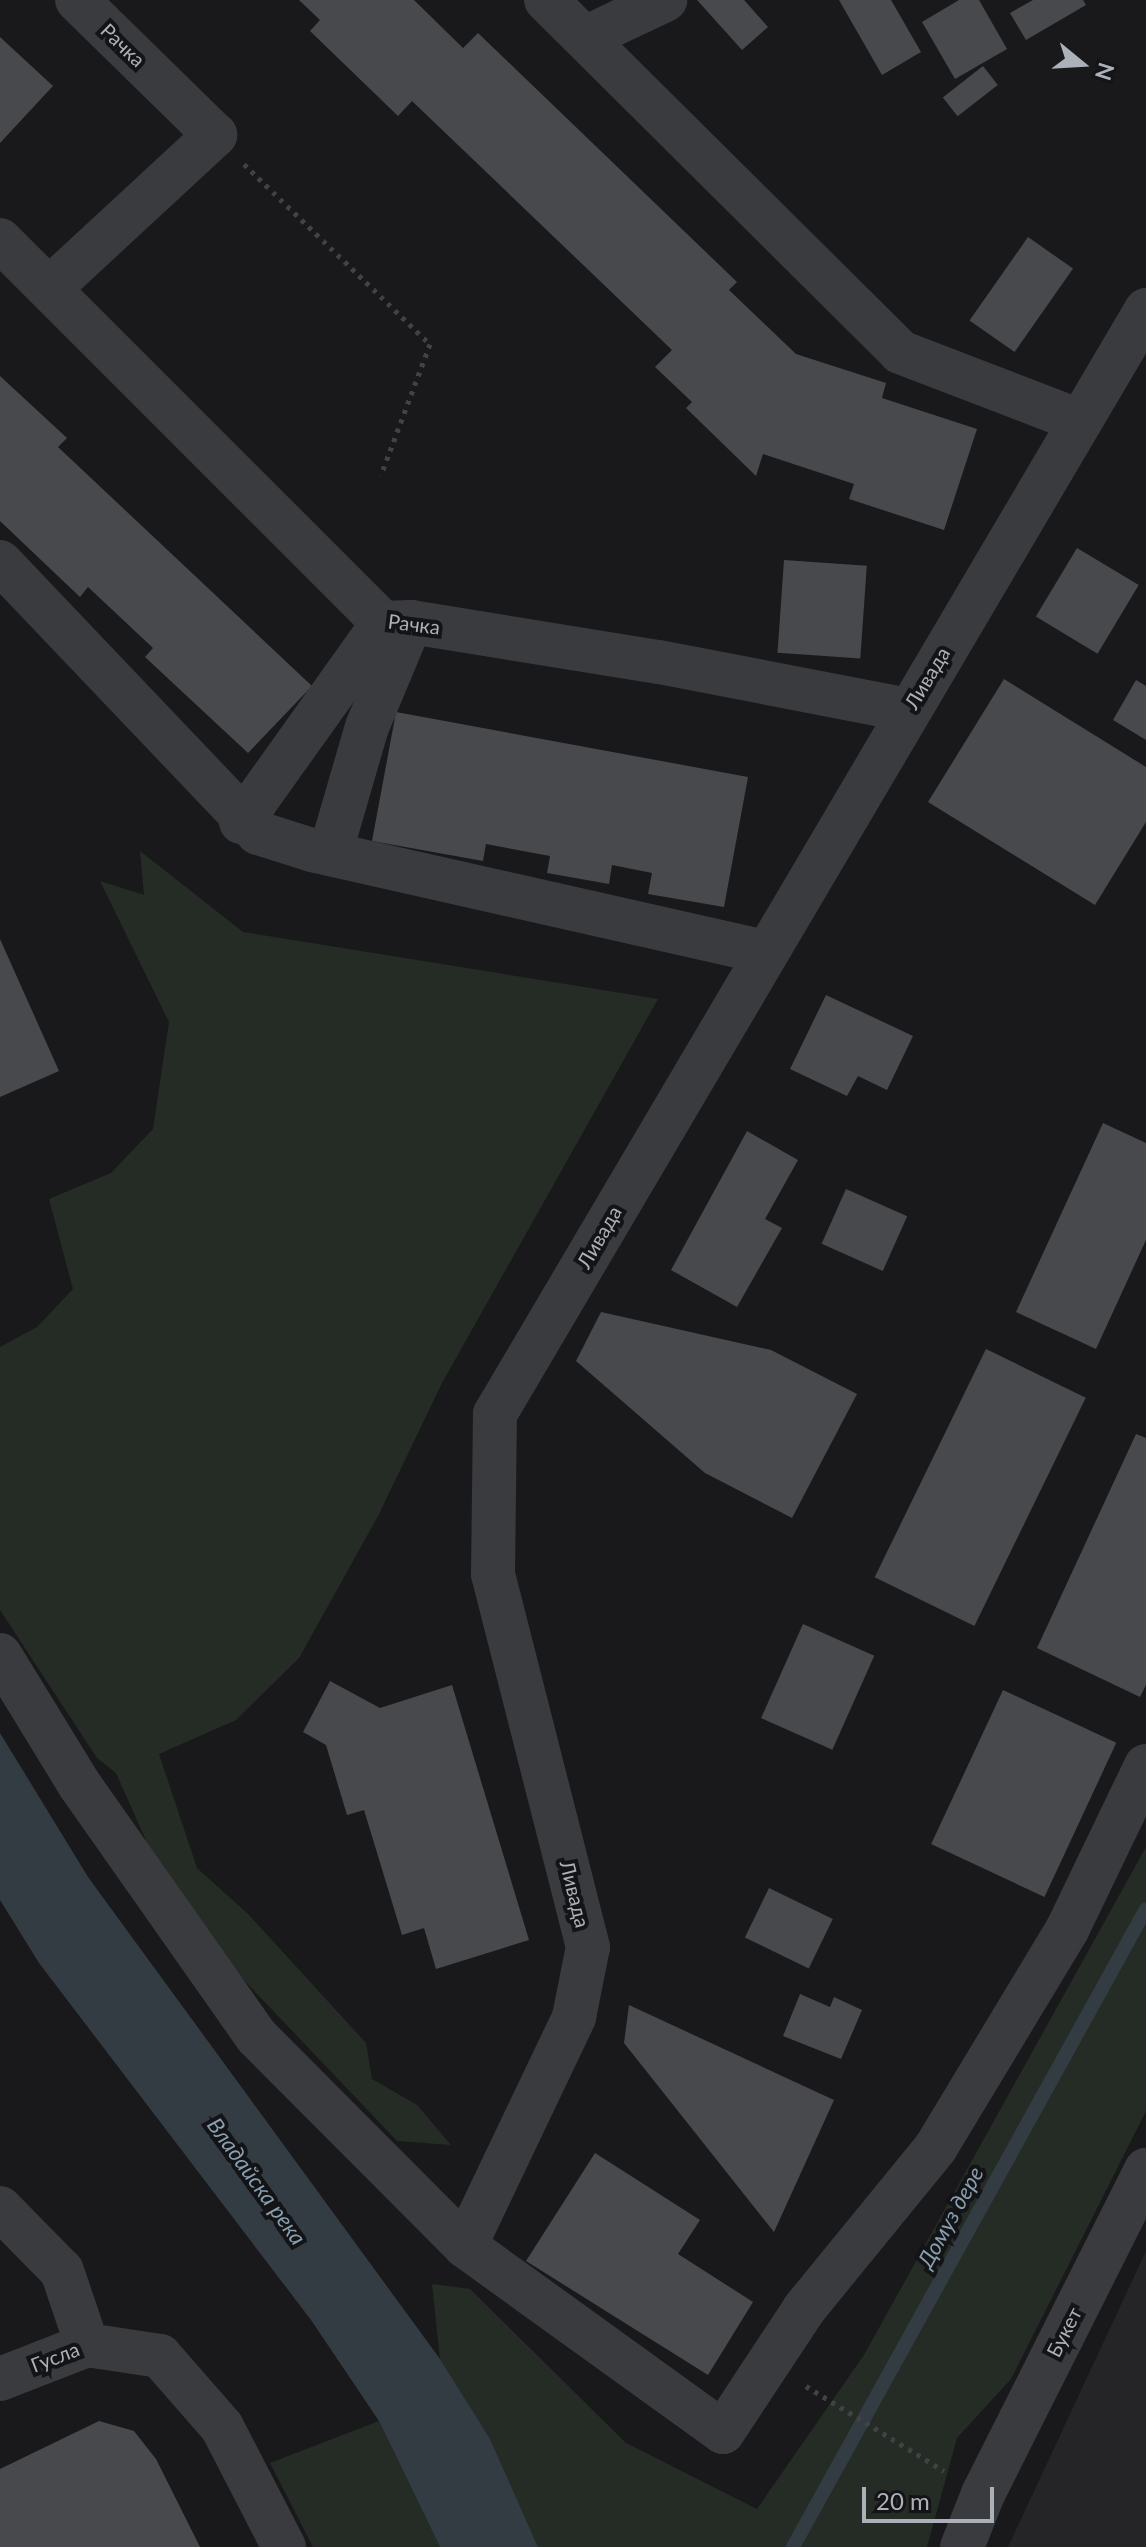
<!DOCTYPE html>
<html>
<head>
<meta charset="utf-8">
<style>
	body { margin:0 }
	#map { position:relative; width:1146px; height:2547px; overflow:hidden; background:#19191b; font-family:Lato,sans-serif }
	div>[style] { position:absolute }
	[style*='--x'] { left:calc(var(--x)*1px); top:calc(var(--y)*1px); width:calc(var(--w)*1px); rotate:calc(var(--a)*1deg) }
	.built>* { inset:0; background:#252528 }
	.green>* { inset:0; background:#252c26 }
	.water>* { inset:0; background:#333c43 }
	.stream>* { height:14px; margin:-7px; padding:0 7px; transform-origin:7px; border-radius:7px; background:#333c43 }
	.building>* { inset:0; background:#48494d; transform-origin:0 0 }
	.path>* { height:5px; margin-top:-2.5px; transform-origin:0; background:repeating-linear-gradient(90deg,#404246 0 4px,transparent 0 10px) }
	.minor>* { height:44px; margin:-22px; padding:0 22px; transform-origin:22px; border-radius:22px; background:#3a3b3f }
	span { translate:-50% -50%; white-space:nowrap; text-align:center; line-height:1.15; -webkit-text-stroke:8px #141416; paint-order:stroke }
	.street-label { font-size:20px; color:#acb1b9 }
	.water-label { font-size:22px; color:#879fb1; font-style:italic }
	.north { position:absolute; left:1042px; top:24px; width:80px; height:80px; -webkit-text-stroke:6px #141416; paint-order:stroke; rotate:108deg; font-size:22px; font-weight:700; line-height:32px; text-align:center; color:#acb1b9 }
	.north::after { content:''; display:block; margin:auto; width:28px; height:36px; background:#acb1b9; clip-path:polygon(50% 0,100% 100%,50% 72%,0 100%) }
	.scale { position:absolute; left:862px; top:2487px; width:132px; height:36px; box-sizing:border-box; border:4px solid #acb1b9; border-top:0; padding-left:10px; font-size:24px; line-height:28px; white-space:nowrap; color:#acb1b9; -webkit-text-stroke:6px #141416; paint-order:stroke }
</style>
</head>
<body>
<div id="map">
	<div class="built">
		<i style="clip-path:polygon(1146px 2251px,1146px 2547px,1008px 2547px)"></i>
	</div>
	<div class="green">
		<i style="clip-path:polygon(140px 851px,243px 932px,658px 999px,442px 1383px,378px 1516px,299px 1658px,236px 1720px,159px 1754px,197px 1868px,248px 1914px,366px 2043px,372px 2079px,417px 2105px,451px 2145px,397px 2141px,222px 1957px,169px 1892px,116px 1773px,97px 1758px,0 1610px,0 1347px,37px 1327px,73px 1289px,49px 1199px,111px 1173px,153px 1129px,169px 1022px,100px 881px,144px 895px)"></i>
		<i style="clip-path:polygon(1146px 1847px,1146px 2111px,1011px 2379px,957px 2438px,927px 2547px,538px 2547px,490px 2440px,440px 2359px,432px 2284px,470px 2289px,626px 2443px,757px 2509px,864px 2355px)"></i>
		<i style="clip-path:polygon(379px 2421px,440px 2547px,313px 2547px,270px 2463px)"></i>
	</div>
	<div class="water">
		<i style="clip-path:polygon(0 1733px,88px 1877px,440px 2359px,490px 2439px,538px 2547px,440px 2547px,379px 2421px,311px 2320px,39px 1963px,0 1900px)"></i>
	</div>
	<div class="stream">
		<i style="--x:793;--y:2547;--w:729;--a:-61.04"></i>
	</div>
	<div class="building">
		<i style="clip-path:polygon(299px 0,414px 0,463px 48px,478px 33px,737px 282px,729px 290px,796px 354px,886px 383px,882px 398px,977px 429px,944px 530px,849px 499px,854px 484px,763px 454px,756px 476px,686px 408px,692px 402px,655px 367px,672px 350px,412px 101px,398px 116px,310px 31px,320px 20px)"></i>
		<i style="clip-path:polygon(697px 0,744px 0,768px 27px,742px 50px)"></i>
		<i style="clip-path:polygon(839px 0,891px 0,921px 52px,882px 75px)"></i>
		<i style="clip-path:polygon(959px 0,979px 0,1007px 49px,955px 79px,922px 22px)"></i>
		<i style="clip-path:polygon(1033px 0,1083px 0,1086px 5px,1026px 40px,1010px 13px)"></i>
		<i style="clip-path:polygon(0 37px,53px 86px,0 143px)"></i>
		<i style="left:983px;top:66px;width:24px;height:51px;rotate:52deg"></i>
		<i style="left:1028px;top:237px;width:55px;height:102px;rotate:35deg"></i>
		<i style="clip-path:polygon(0 376px,67px 438px,58px 447px,312px 686px,248px 753px,145px 657px,153px 648px,88px 587px,80px 597px,0 521px)"></i>
		<i style="left:1077px;top:548px;width:72px;height:80px;rotate:31deg"></i>
		<i style="left:784px;top:560px;width:83px;height:93px;rotate:4deg"></i>
		<i style="clip-path:polygon(1004px 679px,1146px 767px,1146px 822px,1095px 905px,928px 802px)"></i>
		<i style="clip-path:polygon(1136px 680px,1146px 686px,1146px 740px,1113px 720px)"></i>
		<i style="clip-path:polygon(396px 712px,748px 777px,724px 907px,648px 894px,652px 873px,612px 865px,609px 884px,547px 873px,550px 856px,486px 844px,483px 861px,372px 841px)"></i>
		<i style="clip-path:polygon(0 939px,59px 1071px,0 1097px)"></i>
		<i style="clip-path:polygon(826px 995px,913px 1036px,887px 1090px,858px 1076px,847px 1096px,790px 1069px)"></i>
		<i style="clip-path:polygon(1103px 1123px,1146px 1143px,1146px 1240px,1096px 1349px,1016px 1312px)"></i>
		<i style="clip-path:polygon(747px 1131px,798px 1160px,765px 1219px,782px 1228px,737px 1307px,671px 1270px)"></i>
		<i style="left:846px;top:1189px;width:67px;height:60px;rotate:24deg"></i>
		<i style="clip-path:polygon(601px 1312px,771px 1350px,857px 1394px,792px 1518px,705px 1473px,576px 1361px)"></i>
		<i style="left:986px;top:1349px;width:111px;height:254px;rotate:26deg"></i>
		<i style="clip-path:polygon(1136px 1434px,1146px 1438px,1146px 1685px,1140px 1697px,1037px 1648px)"></i>
		<i style="left:803px;top:1624px;width:78px;height:103px;rotate:24deg"></i>
		<i style="clip-path:polygon(330px 1681px,380px 1708px,452px 1685px,529px 1940px,436px 1969px,424px 1928px,402px 1935px,364px 1810px,347px 1815px,326px 1745px,303px 1732px)"></i>
		<i style="left:1003px;top:1690px;width:125px;height:170px;rotate:25deg"></i>
		<i style="left:769px;top:1888px;width:71px;height:55px;rotate:26deg"></i>
		<i style="clip-path:polygon(800px 1994px,830px 2007px,834px 1997px,862px 2010px,841px 2059px,783px 2036px)"></i>
		<i style="clip-path:polygon(629px 2005px,834px 2100px,774px 2232px,624px 2043px)"></i>
		<i style="clip-path:polygon(595px 2153px,700px 2220px,678px 2254px,753px 2302px,708px 2375px,526px 2261px)"></i>
		<i style="clip-path:polygon(99px 2421px,134px 2431px,156px 2459px,200px 2547px,0 2547px,0 2469px)"></i>
	</div>
	<div class="path">
		<i style="--x:244;--y:164;--w:259;--a:44.1"></i>
		<i style="--x:430;--y:344;--w:140;--a:110.5"></i>
		<i style="--x:806;--y:2386;--w:162;--a:31.6"></i>
	</div>
	<div class="minor">
		<i style="--x:546;--y:0;--w:499;--a:44.8"></i>
		<i style="--x:900;--y:352;--w:193;--a:21"></i>
		<i style="--x:585;--y:38;--w:89;--a:-25.4"></i>
		<i style="--x:0;--y:240;--w:542;--a:45"></i>
		<i style="--x:383;--y:623;--w:28;--a:-2"></i>
		<i style="--x:411;--y:622;--w:251;--a:9.2"></i>
		<i style="--x:659;--y:662;--w:254;--a:10.9"></i>
		<i style="--x:51;--y:287;--w:224;--a:-42.8"></i>
		<i style="--x:215;--y:135;--w:193;--a:-135.6"></i>
		<i style="--x:0;--y:562;--w:374;--a:46.4"></i>
		<i style="--x:258;--y:833;--w:57;--a:17.5"></i>
		<i style="--x:312;--y:850;--w:465;--a:12.7"></i>
		<i style="--x:241;--y:822;--w:244;--a:-54.5"></i>
		<i style="--x:330;--y:854;--w:132;--a:-73.8"></i>
		<i style="--x:367;--y:727;--w:114;--a:-67.3"></i>
		<i style="--x:0;--y:1655;--w:151;--a:58.5"></i>
		<i style="--x:79;--y:1784;--w:309;--a:54.9"></i>
		<i style="--x:257;--y:2037;--w:295;--a:45.1"></i>
		<i style="--x:465;--y:2246;--w:318;--a:35.8"></i>
		<i style="--x:723;--y:2432;--w:147;--a:-56.6"></i>
		<i style="--x:804;--y:2309;--w:209;--a:-50.8"></i>
		<i style="--x:936;--y:2147;--w:253;--a:-58.9"></i>
		<i style="--x:1067;--y:1930;--w:182;--a:-64.3"></i>
		<i style="--x:0;--y:2208;--w:88;--a:45.5"></i>
		<i style="--x:62;--y:2271;--w:78;--a:71.3"></i>
		<i style="--x:465;--y:2246;--w:254;--a:-64.5"></i>
		<i style="--x:574;--y:2017;--w:71;--a:-78.7"></i>
		<i style="--x:588;--y:1947;--w:385;--a:-104.3"></i>
		<i style="--x:493;--y:1574;--w:160;--a:-89.3"></i>
		<i style="--x:495;--y:1414;--w:1282;--a:-59.47"></i>
		<i style="--x:0;--y:2379;--w:93;--a:-21.3"></i>
		<i style="--x:87;--y:2345;--w:74;--a:8.6"></i>
		<i style="--x:160;--y:2356;--w:94;--a:48.9"></i>
		<i style="--x:222;--y:2427;--w:135;--a:62.7"></i>
		<i style="--x:962;--y:2547;--w:57;--a:-68.4"></i>
		<i style="--x:983;--y:2494;--w:363;--a:-63.3"></i>
	</div>
	<div class="street-label">
		<span style="left:123px;top:45px;rotate:44deg">Рачка</span>
		<span style="left:414px;top:624px;rotate:7deg">Рачка</span>
		<span style="left:927px;top:678px;rotate:-59deg">Ливада</span>
		<span style="left:599px;top:1237px;rotate:-60deg">Ливада</span>
		<span style="left:575px;top:1894px;rotate:76deg">Ливада</span>
		<span style="left:1064px;top:2332px;rotate:-63deg">Букет</span>
		<span style="left:55px;top:2357px;rotate:-21deg">Гусла</span>
	</div>
	<div class="water-label">
		<span style="left:257px;top:2181px;rotate:54deg">Владайска река</span>
		<span style="left:950px;top:2217px;rotate:-61deg">Домуз дере</span>
	</div>
	<div class="north">N</div>
	<div class="scale">20 m</div>
</div>
</body>
</html>
